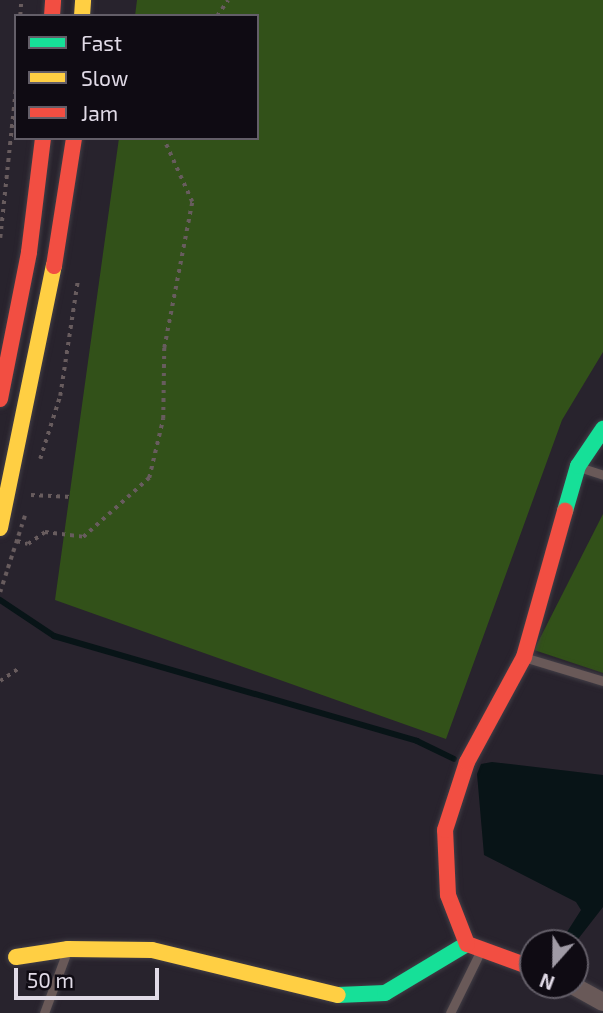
<!DOCTYPE html>
<html>
<head>
<meta charset="utf-8">
<style>
	body { margin:0 }
	#map { position:relative; width:603px; height:1013px; overflow:hidden; background:#28232d; font-family:"Exo 2",sans-serif }
	div>[style] { position:absolute }
	[style*='--x'] { left:calc(var(--x)*1px); top:calc(var(--y)*1px); width:calc(var(--w)*1px); rotate:calc(var(--a)*1deg) }
	.green>* { inset:0; background:#325119 }
	.water>* { inset:0; background:#081417 }
	.stream>* { height:6px; margin:-3px; padding:0 3px; transform-origin:3px; border-radius:3px; background:#081417 }
	.path>* { height:3.5px; margin-top:-1.75px; transform-origin:0; background:repeating-linear-gradient(90deg,#685c5e 0 3.5px,transparent 0 8.5px) }
	.roads { filter:drop-shadow(0 0 2px #423e46) drop-shadow(0 0 2px #423e46) }
	.lane>* { height:9px; margin:-4.5px; padding:0 4.5px; transform-origin:4.5px; border-radius:4.5px; background:#695958 }
	.street>* { height:18px; margin:-9px; padding:0 9px; transform-origin:9px; border-radius:9px; background:#695958 }
	.fast>* { height:16px; margin:-8px; padding:0 8px; transform-origin:8px; border-radius:8px; background:#16e098 }
	.slow>* { height:16px; margin:-8px; padding:0 8px; transform-origin:8px; border-radius:8px; background:#ffcf43 }
	.jam>* { height:16px; margin:-8px; padding:0 8px; transform-origin:8px; border-radius:8px; background:#f24e42 }
	.path-bridge>* { height:3.5px; margin-top:-1.75px; transform-origin:0; background:repeating-linear-gradient(90deg,#685c5e 0 3.5px,transparent 0 8.5px) }
	span { translate:-50% -50%; white-space:nowrap; text-align:center; line-height:1.15; -webkit-text-stroke:5px #0f0b13; paint-order:stroke }
	.legend { position:absolute; left:14px; top:14px; width:245px; height:126px; box-sizing:border-box; background:#0f0b13; border:2px solid #635e68; margin:0; padding:9px 12px; list-style:none; font-size:21px; color:#e1dbe7 }
	.legend li { display:flex; align-items:center; gap:14px; height:35px }
	.legend b { width:35px; border:2px solid #635e68 }
	.north { position:absolute; left:519px; top:929px; width:70px; height:70px; box-sizing:border-box; background:#0f0b13; border:2px solid #635e68; border-radius:50%; rotate:201deg; font-size:19px; font-weight:700; line-height:28px; text-align:center; color:#e1dbe7 }
	.north::after { content:''; display:block; margin:auto; width:24px; height:32px; background:#a09ba6; clip-path:polygon(50% 0,100% 100%,50% 72%,0 100%) }
	.scale { position:absolute; left:14px; top:968px; width:145px; height:32px; box-sizing:border-box; border:4px solid #e1dbe7; border-top:0; padding-left:9px; font-size:21px; line-height:24px; white-space:nowrap; color:#e1dbe7; -webkit-text-stroke:5px #0f0b13; paint-order:stroke }
</style>
</head>
<body>
<div id="map">
	<div class="green">
		<i style="clip-path:polygon(137px 0,603px 0,603px 352px,562px 420px,446px 739px,55px 600px,119px 138px,257px 138px,257px 16px,135px 16px)"></i>
		<i style="clip-path:polygon(603px 514px,603px 673px,534px 650px)"></i>
	</div>
	<div class="water">
		<i style="clip-path:polygon(492px 762px,603px 775px,603px 907px,575px 943px,567px 932px,581px 910px,576px 902px,484px 855px,477px 774px,481px 764px)"></i>
	</div>
	<div class="stream">
		<i style="--x:0;--y:600;--w:65;--a:33.7"></i>
		<i style="--x:54;--y:636;--w:378;--a:16.1"></i>
		<i style="--x:417;--y:741;--w:41;--a:25.9"></i>
	</div>
	<div class="path">
		<i style="--x:20;--y:16;--w:16;--a:-86"></i>
		<i style="--x:217;--y:16;--w:19;--a:-55"></i>
		<i style="--x:0;--y:238;--w:152;--a:-84"></i>
		<i style="--x:40;--y:459;--w:66;--a:-72.4"></i>
		<i style="--x:60;--y:396;--w:118;--a:-81.3"></i>
		<i style="--x:31;--y:495;--w:41;--a:2.8"></i>
		<i style="--x:17;--y:541;--w:11;--a:15"></i>
		<i style="--x:28;--y:544;--w:21;--a:-35"></i>
		<i style="--x:45;--y:532;--w:38;--a:7"></i>
		<i style="--x:83;--y:537;--w:89;--a:-41.8"></i>
		<i style="--x:149;--y:478;--w:61;--a:-76.7"></i>
		<i style="--x:163;--y:419;--w:71;--a:-89.2"></i>
		<i style="--x:164;--y:348;--w:149;--a:-79.1"></i>
		<i style="--x:192;--y:202;--w:70;--a:-114.4"></i>
		<i style="--x:0;--y:681;--w:23;--a:-34"></i>
	</div>
	<div class="roads">
		<div class="lane">
			<i style="--x:582;--y:468;--w:22;--a:18"></i>
			<i style="--x:527;--y:658;--w:79;--a:16.8"></i>
			<i style="--x:44;--y:1013;--w:63;--a:-69.6"></i>
			<i style="--x:450;--y:1013;--w:68;--a:-63.8"></i>
		</div>
		<div class="street">
			<i style="--x:572;--y:985;--w:35;--a:29"></i>
		</div>
		<div class="fast">
			<i style="--x:565;--y:511;--w:47;--a:-73.9"></i>
			<i style="--x:578;--y:466;--w:45;--a:-56"></i>
			<i style="--x:338;--y:995;--w:47;--a:-2.4"></i>
			<i style="--x:385;--y:993;--w:96;--a:-30.9"></i>
		</div>
		<div class="slow">
			<i style="--x:82;--y:16;--w:16;--a:-86"></i>
			<i style="--x:0;--y:528;--w:268;--a:-78.4"></i>
			<i style="--x:16;--y:957;--w:53;--a:-8.7"></i>
			<i style="--x:68;--y:949;--w:84;--a:0.7"></i>
			<i style="--x:152;--y:950;--w:191;--a:13.6"></i>
		</div>
		<div class="jam">
			<i style="--x:52;--y:16;--w:16;--a:-86"></i>
			<i style="--x:54;--y:266;--w:130;--a:-81.1"></i>
			<i style="--x:0;--y:399;--w:150;--a:-78.8"></i>
			<i style="--x:29;--y:252;--w:115;--a:-83"></i>
			<i style="--x:533;--y:968;--w:70;--a:-160"></i>
			<i style="--x:467;--y:944;--w:53;--a:-111.2"></i>
			<i style="--x:448;--y:895;--w:65;--a:-92.6"></i>
			<i style="--x:445;--y:830;--w:71;--a:-72.1"></i>
			<i style="--x:467;--y:762;--w:119;--a:-61.5"></i>
			<i style="--x:524;--y:657;--w:152;--a:-74.3"></i>
		</div>
	</div>
	<div class="path-bridge">
		<i style="--x:0;--y:592;--w:84;--a:-72"></i>
	</div>
	<ul class="legend">
	<li><b style="height:9px;background:#16e098"></b>Fast</li>
	<li><b style="height:9px;background:#ffcf43"></b>Slow</li>
	<li><b style="height:9px;background:#f24e42"></b>Jam</li>
	</ul>
	<div class="north">N</div>
	<div class="scale">50 m</div>
</div>
</body>
</html>
